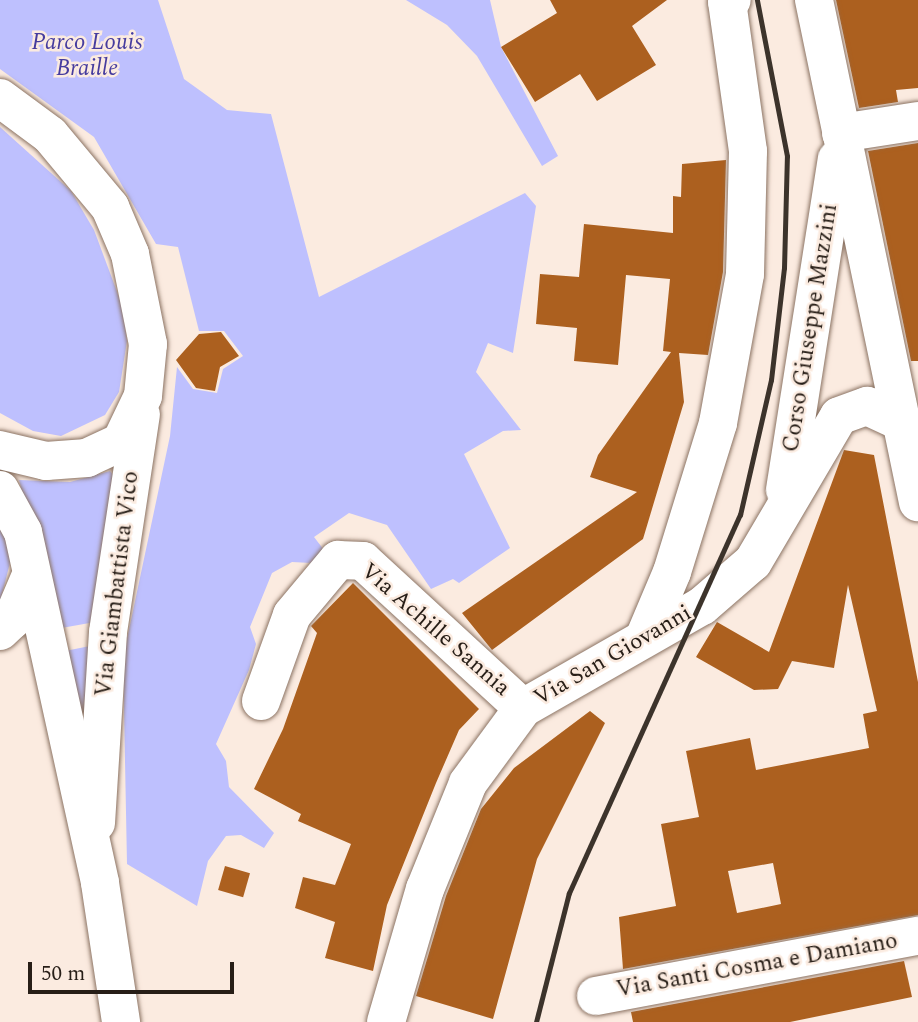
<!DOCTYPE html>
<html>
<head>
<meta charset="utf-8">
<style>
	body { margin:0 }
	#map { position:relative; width:918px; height:1022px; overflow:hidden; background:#fbebe0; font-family:Spectral,serif }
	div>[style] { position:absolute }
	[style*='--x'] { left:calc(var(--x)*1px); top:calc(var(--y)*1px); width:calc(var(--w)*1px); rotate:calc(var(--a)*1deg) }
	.green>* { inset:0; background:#bec0fe }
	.building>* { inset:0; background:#ac601f; transform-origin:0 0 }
	.roads { filter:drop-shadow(0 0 2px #8b7363) drop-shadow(0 0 2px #8b7363) }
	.minor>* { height:38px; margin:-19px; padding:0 19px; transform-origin:19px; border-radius:19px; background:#fff }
	.major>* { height:38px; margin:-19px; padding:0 19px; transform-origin:19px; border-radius:19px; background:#fff }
	.rail>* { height:5px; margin:-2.5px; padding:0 2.5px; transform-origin:2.5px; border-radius:2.5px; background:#3c332b }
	span { translate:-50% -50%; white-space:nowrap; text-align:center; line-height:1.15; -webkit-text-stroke:5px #fbebe0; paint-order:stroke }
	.park-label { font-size:23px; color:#463c9e; font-style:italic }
	.street-label { font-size:23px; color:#271e17 }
	.scale { position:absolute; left:28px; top:962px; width:206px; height:32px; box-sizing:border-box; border:4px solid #271e17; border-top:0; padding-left:9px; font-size:21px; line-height:24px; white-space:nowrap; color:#271e17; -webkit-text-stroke:5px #fbebe0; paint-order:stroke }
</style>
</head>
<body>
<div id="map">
	<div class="green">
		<i style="clip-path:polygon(0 0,158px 0,184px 79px,227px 110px,271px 114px,319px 297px,525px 193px,536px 206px,513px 353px,488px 343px,476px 372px,521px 430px,503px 431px,464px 454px,510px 548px,459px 583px,453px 579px,431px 589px,387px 525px,349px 513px,314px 537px,324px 550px,311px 563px,292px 562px,272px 573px,250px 627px,256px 644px,249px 670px,216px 744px,226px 761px,229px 787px,274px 833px,264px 848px,241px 835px,226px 836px,208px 861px,197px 906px,127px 864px,123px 658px,170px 436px,177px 367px,193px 389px,217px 393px,223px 369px,243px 356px,224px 331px,199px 331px,178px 247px,156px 244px,94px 137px,0 69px)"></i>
		<i style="clip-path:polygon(406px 0,490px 0,501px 47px,558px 156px,542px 166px,477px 56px,447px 25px)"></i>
		<i style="clip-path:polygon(0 127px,71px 191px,94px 230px,122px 305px,127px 341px,119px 392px,105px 415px,61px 436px,33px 431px,0 413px)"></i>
		<i style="clip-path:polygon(110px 471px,116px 478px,95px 622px,56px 629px,19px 480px,70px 482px)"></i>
		<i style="clip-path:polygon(0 519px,12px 555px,0 602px)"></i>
		<i style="clip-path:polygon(90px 646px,88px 734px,60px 652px)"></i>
	</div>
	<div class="building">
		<i style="clip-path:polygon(550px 0,667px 0,632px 26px,656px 65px,597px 101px,580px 74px,535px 102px,501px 47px,557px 13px)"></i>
		<i style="clip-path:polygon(836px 0,918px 0,918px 88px,896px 90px,898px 102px,859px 108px)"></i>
		<i style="clip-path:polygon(918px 143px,918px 361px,911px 361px,868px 151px)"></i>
		<i style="clip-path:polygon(726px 160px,723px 272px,708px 355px,679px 353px,684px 402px,643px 539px,492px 650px,462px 613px,637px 492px,590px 477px,598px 455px,671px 352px,663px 351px,670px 279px,626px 275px,618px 365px,574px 361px,577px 328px,536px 324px,540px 274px,579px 277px,584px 224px,673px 233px,673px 196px,681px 197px,682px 164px)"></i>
		<i style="clip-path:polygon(221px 332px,239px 356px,220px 367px,215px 391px,196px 388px,176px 360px,199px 334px)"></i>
		<i style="clip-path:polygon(evenodd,844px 450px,874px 455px,918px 682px,918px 915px,623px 969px,619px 917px,676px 906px,661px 824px,699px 817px,686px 751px,750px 738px,756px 770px,869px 748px,863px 714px,877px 711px,848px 585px,834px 668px,792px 661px,778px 689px,754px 690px,696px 657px,717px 622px,769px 652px,844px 450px,773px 863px,781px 904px,737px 913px,728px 871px,773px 863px)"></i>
		<i style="clip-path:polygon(353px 583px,479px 709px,459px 730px,436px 783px,387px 905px,373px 971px,325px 958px,335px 922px,295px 908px,303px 877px,335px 885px,351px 844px,298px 821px,301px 814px,254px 789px,283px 729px,317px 633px,311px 626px)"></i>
		<i style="clip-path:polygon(590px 711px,605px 723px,537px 859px,493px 1019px,416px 996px,446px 896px,481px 809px,514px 768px)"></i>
		<i style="left:225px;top:866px;width:26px;height:25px;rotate:16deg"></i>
		<i style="clip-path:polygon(904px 961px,912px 997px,790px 1022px,633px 1022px,631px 1012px)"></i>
	</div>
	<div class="roads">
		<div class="minor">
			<i style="--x:0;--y:98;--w:62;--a:36.5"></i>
			<i style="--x:50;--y:135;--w:94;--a:50.2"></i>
			<i style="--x:110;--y:207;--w:51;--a:66.9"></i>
			<i style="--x:130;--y:254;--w:92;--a:78.7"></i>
			<i style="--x:148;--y:344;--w:52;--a:95.5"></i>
			<i style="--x:143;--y:396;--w:51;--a:115.6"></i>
			<i style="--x:121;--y:442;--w:38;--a:155"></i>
			<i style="--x:87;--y:458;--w:41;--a:175.8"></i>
			<i style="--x:46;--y:461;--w:47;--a:-166.6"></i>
			<i style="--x:841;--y:133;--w:78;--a:-8.9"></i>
			<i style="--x:0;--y:490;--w:48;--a:61.3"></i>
			<i style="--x:23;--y:532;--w:359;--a:77.6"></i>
			<i style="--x:100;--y:883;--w:141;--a:81.4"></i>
			<i style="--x:0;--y:631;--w:16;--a:-43"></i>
			<i style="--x:12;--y:620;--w:49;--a:-67.1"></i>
			<i style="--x:645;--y:636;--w:69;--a:-67.1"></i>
			<i style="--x:672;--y:572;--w:156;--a:-72.8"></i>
			<i style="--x:718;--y:423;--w:151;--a:-79.7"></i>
			<i style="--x:745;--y:274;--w:123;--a:-88.6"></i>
			<i style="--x:748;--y:151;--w:150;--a:-98"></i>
			<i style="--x:727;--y:2;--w:5;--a:-22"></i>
			<i style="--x:261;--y:701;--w:91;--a:-70.2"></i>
			<i style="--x:292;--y:615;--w:72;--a:-50.1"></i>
			<i style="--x:338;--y:560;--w:25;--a:2"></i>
			<i style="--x:363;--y:561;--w:217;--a:42.6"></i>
			<i style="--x:96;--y:823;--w:191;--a:-86.4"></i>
			<i style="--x:108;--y:632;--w:220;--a:-81.4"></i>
			<i style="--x:596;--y:996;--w:328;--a:-10.6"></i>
		</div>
		<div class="major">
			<i style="--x:814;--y:0;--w:513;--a:78.3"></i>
			<i style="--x:785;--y:490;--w:335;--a:-81.1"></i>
			<i style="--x:386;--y:1022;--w:139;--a:-73.7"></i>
			<i style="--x:425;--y:889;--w:114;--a:-67.9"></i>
			<i style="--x:468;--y:783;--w:93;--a:-53.7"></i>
			<i style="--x:523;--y:708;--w:206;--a:-29.7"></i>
			<i style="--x:702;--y:606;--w:67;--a:-40.8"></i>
			<i style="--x:753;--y:562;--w:169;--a:-59.5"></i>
			<i style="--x:839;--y:416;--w:30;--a:-20"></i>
			<i style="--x:867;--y:406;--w:38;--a:25"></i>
		</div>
	</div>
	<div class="rail">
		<i style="--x:536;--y:1022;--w:133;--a:-75.7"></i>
		<i style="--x:569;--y:893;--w:415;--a:-65.7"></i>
		<i style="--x:740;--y:515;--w:139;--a:-77.1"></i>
		<i style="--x:771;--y:380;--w:113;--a:-83.4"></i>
		<i style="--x:784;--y:268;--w:112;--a:-88.5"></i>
		<i style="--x:787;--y:156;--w:159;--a:-100.9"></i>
	</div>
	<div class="park-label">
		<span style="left:87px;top:56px">Parco Louis<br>Braille</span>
	</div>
	<div class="street-label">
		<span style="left:811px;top:328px;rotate:-81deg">Corso Giuseppe Mazzini</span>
		<span style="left:118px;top:584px;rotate:-83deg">Via Giambattista Vico</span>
		<span style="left:435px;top:630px;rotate:41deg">Via Achille Sannia</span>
		<span style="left:613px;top:656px;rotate:-30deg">Via San Giovanni</span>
		<span style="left:757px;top:966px;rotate:-10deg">Via Santi Cosma e Damiano</span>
	</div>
	<div class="scale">50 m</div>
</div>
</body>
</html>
